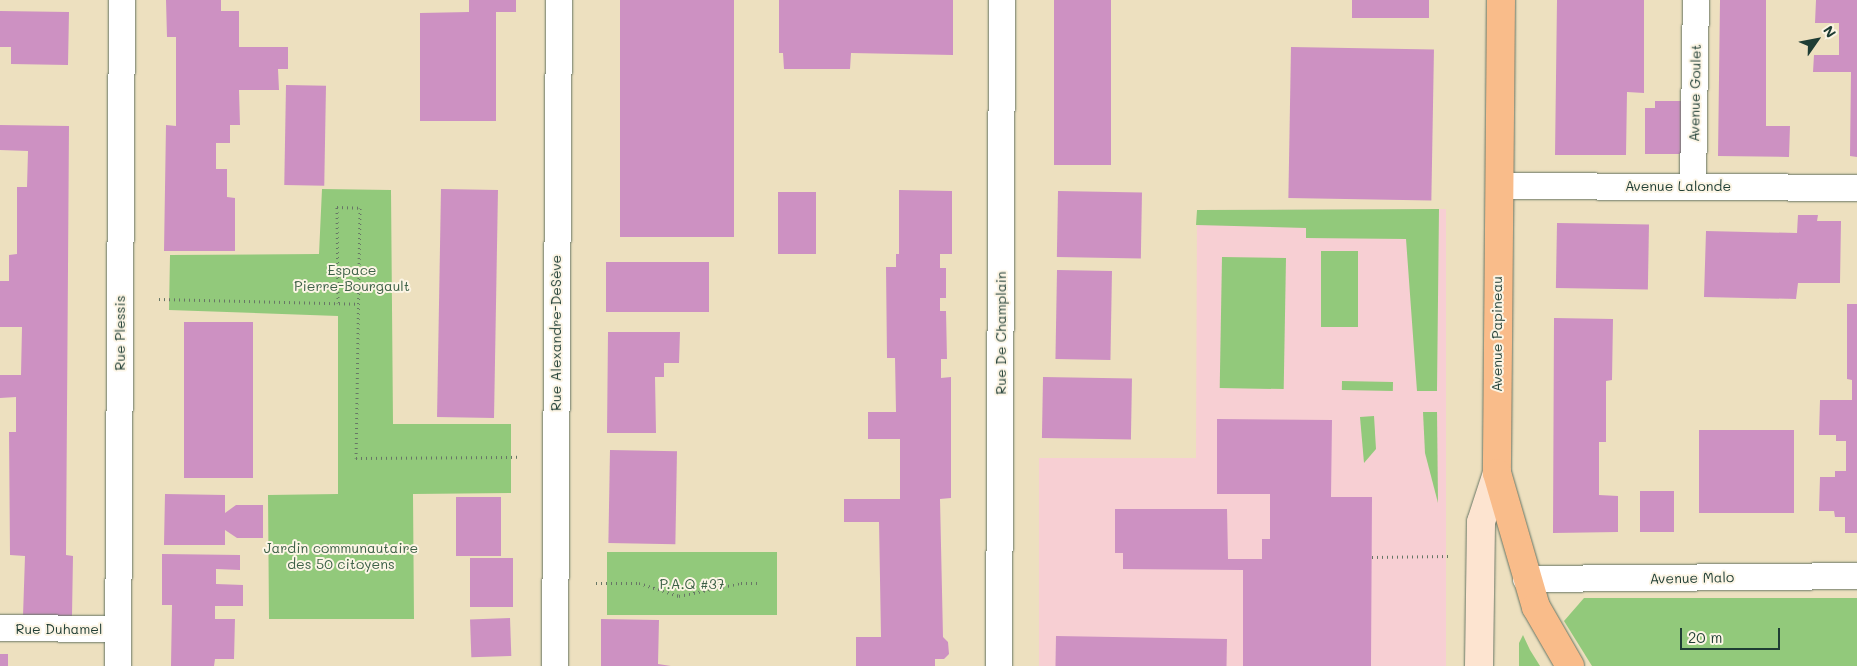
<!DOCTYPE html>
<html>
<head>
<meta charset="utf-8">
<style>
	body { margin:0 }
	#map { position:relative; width:1857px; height:666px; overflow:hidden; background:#ede0bf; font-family:Mali,sans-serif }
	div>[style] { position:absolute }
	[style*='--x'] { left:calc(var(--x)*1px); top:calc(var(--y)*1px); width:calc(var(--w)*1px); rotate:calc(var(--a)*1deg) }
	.built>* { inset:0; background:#f7cfd3 }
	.green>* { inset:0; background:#92c97b; transform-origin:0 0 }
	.building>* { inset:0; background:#cd91c2; transform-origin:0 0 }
	.path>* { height:3px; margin-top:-1.5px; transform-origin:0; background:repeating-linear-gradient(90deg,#677665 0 1px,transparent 0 5px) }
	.roads { filter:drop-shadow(0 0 1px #677665) drop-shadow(0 0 1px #677665) }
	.minor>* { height:26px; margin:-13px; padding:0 13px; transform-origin:13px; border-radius:13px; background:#fff }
	.secondary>* { height:28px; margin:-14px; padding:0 14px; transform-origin:14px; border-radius:14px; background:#fde4d0 }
	.primary>* { height:28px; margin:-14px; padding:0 14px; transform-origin:14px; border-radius:14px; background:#f9bc8a }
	span { translate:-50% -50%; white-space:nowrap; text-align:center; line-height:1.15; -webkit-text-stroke:4px #fcf5e5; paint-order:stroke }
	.street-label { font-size:14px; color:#1f3d34 }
	.park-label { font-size:14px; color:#3c6046 }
	.north { position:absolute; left:1792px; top:15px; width:50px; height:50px; -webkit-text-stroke:4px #fcf5e5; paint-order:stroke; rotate:57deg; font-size:14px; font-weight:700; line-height:20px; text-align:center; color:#1f3d34 }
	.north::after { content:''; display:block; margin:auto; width:18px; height:22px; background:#1f3d34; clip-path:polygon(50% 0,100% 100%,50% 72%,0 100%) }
	.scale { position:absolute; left:1680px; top:628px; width:100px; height:22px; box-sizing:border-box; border:2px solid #1f3d34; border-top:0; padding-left:6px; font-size:15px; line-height:18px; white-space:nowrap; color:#1f3d34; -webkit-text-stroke:4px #fcf5e5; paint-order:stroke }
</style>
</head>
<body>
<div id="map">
	<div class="built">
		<i style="clip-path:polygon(1446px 209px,1446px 666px,1039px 666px,1039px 458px,1196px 458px,1197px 210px)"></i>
	</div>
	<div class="green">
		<i style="clip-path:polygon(322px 189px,391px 190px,393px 424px,511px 424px,511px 493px,413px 494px,414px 619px,269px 619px,268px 495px,338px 494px,338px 316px,169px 310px,170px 255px,319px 254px)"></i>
		<i style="clip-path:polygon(1439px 209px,1437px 391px,1417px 391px,1406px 239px,1306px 238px,1306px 228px,1196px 225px,1197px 210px)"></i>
		<i style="left:1321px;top:251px;width:37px;height:76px"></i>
		<i style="left:1222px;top:257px;width:64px;height:131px;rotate:1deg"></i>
		<i style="left:1342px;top:381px;width:51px;height:9px;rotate:1deg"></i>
		<i style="clip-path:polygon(1423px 412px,1437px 412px,1438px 503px,1425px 453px)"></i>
		<i style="clip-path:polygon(1374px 416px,1376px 449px,1364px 463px,1360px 417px)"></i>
		<i style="left:607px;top:552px;width:170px;height:63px"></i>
		<i style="clip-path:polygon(1584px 598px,1857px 598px,1857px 666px,1592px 666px,1564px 621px)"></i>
		<i style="clip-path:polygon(1523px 635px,1530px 650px,1540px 666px,1519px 666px,1519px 643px)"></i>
	</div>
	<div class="building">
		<i style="clip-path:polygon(166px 0,221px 0,221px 11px,239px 11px,239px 47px,288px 47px,288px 69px,278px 69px,279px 90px,239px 90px,240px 125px,230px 125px,230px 143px,216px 143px,216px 169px,227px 169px,227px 197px,235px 198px,235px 251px,164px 251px,166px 125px,176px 126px,176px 37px,167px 37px)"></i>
		<i style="clip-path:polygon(469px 0,516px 0,516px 12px,496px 12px,496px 121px,420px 121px,420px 13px,469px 12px)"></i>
		<i style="left:620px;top:0;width:114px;height:237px"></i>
		<i style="clip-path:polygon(779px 0,953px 0,953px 55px,851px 53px,850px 69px,784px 69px,783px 53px,779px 53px)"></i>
		<i style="left:1054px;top:0;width:57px;height:165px"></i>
		<i style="left:1352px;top:0;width:77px;height:18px"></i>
		<i style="clip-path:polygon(1557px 0,1644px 0,1644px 93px,1627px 92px,1626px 155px,1555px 155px)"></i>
		<i style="clip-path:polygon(1720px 0,1766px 0,1766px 126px,1790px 126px,1789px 157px,1718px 156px)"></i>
		<i style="clip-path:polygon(1816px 0,1857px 0,1857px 157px,1850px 156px,1851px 72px,1813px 72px,1814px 55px,1839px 55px,1839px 23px,1815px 23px)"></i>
		<i style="clip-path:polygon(0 11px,69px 12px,68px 65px,11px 64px,11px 47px,0 47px)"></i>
		<i style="left:1291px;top:47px;width:143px;height:151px;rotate:1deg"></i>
		<i style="left:286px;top:85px;width:40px;height:100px;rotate:1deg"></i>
		<i style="clip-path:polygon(1655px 101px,1681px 101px,1681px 154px,1645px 154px,1645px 108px,1655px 108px)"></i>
		<i style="clip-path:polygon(0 125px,69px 126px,66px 555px,73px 556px,72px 616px,23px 616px,25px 556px,10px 555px,9px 432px,16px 432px,16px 397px,0 398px,0 375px,21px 375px,22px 327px,0 327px,0 281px,9px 281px,9px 255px,17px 254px,17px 187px,27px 187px,28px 151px,0 150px)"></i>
		<i style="left:441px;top:189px;width:57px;height:228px;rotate:1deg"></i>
		<i style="clip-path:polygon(899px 190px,952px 191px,952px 254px,940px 254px,940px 268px,946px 268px,946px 298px,940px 298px,940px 311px,946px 311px,947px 359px,941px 359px,941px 378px,951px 377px,951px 498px,940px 499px,943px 637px,948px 642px,949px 654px,944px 659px,935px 659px,935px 666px,856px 666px,856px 637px,881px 637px,879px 522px,844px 522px,844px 499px,900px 499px,900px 439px,868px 439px,868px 412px,896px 412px,895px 358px,887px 358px,886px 267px,896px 267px,896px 254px,899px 254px)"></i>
		<i style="left:1058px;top:191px;width:84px;height:66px;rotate:1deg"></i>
		<i style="left:778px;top:192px;width:38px;height:62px"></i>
		<i style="clip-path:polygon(1798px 215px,1818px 215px,1817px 221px,1841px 221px,1840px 283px,1798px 283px,1796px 299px,1704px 297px,1706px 231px,1797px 233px)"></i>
		<i style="left:1557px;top:223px;width:92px;height:65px;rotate:1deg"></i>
		<i style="left:606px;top:262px;width:103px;height:50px"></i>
		<i style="left:1057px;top:270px;width:55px;height:89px;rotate:1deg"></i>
		<i style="clip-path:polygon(1847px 304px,1857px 304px,1857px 533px,1845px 533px,1845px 517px,1835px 517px,1834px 511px,1819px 511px,1820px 477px,1835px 477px,1835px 471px,1846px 471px,1846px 441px,1836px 441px,1836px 435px,1819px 435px,1820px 400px,1852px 400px,1852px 380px,1847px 379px)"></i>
		<i style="clip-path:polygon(1554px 318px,1613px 319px,1612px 380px,1606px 381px,1606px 442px,1599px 442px,1599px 495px,1618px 496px,1618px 532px,1553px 533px)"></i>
		<i style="left:184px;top:322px;width:69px;height:156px"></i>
		<i style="clip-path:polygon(608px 332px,680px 332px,679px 363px,664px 363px,664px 377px,655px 377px,656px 433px,607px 433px)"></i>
		<i style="left:1043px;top:377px;width:89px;height:61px;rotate:1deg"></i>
		<i style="clip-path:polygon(1217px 419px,1332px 420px,1331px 497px,1372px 497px,1371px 666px,1243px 666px,1243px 570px,1123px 569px,1123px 553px,1115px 553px,1115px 509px,1227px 509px,1228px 559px,1262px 559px,1262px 539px,1270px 539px,1270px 494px,1217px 494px)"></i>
		<i style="left:1699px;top:430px;width:95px;height:83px"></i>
		<i style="left:610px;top:450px;width:67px;height:93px;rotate:1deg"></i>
		<i style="left:1640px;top:491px;width:34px;height:41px"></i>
		<i style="clip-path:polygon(165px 494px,225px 495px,225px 513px,236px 505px,263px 505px,263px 538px,237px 538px,225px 530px,225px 545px,164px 545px)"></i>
		<i style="left:456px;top:497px;width:45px;height:59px"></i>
		<i style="clip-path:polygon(162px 554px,240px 555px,240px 570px,216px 569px,216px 584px,243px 585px,243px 606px,215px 606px,215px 619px,235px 619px,234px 659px,215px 659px,214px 666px,171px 666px,172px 605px,162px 605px)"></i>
		<i style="left:513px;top:558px;width:49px;height:43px;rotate:90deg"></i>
		<i style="left:510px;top:618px;width:38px;height:40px;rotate:88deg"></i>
		<i style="clip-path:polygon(601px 619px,659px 620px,658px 664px,671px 666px,601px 666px)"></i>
		<i style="left:1056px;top:636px;width:171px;height:30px;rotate:1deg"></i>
		<i style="left:0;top:654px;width:8px;height:12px"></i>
	</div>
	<div class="path">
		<i style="--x:159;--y:299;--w:199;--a:1.4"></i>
		<i style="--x:338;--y:303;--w:96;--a:-90.6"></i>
		<i style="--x:337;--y:207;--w:23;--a:2"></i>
		<i style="--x:360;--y:208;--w:250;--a:90.9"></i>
		<i style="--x:356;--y:458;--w:162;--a:-0.4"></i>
		<i style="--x:1372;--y:557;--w:78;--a:-0.7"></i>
		<i style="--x:596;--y:583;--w:43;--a:0"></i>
		<i style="--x:639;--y:583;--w:42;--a:18"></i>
		<i style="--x:679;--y:596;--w:63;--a:-11.8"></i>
		<i style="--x:741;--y:583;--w:17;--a:0"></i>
	</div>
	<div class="roads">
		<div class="minor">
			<i style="--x:1499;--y:186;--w:358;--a:0.3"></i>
			<i style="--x:1693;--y:186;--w:186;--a:-89.1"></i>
			<i style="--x:1526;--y:579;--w:331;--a:-0.5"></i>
			<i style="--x:0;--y:628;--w:118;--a:0.5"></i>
			<i style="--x:118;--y:666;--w:666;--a:-89.66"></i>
			<i style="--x:555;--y:666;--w:666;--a:-89.66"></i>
			<i style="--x:999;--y:666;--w:666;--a:-89.74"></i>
		</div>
		<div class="secondary">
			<i style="--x:1479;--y:666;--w:144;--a:-89.2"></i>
			<i style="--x:1481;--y:522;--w:52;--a:-71.9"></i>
		</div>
		<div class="primary">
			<i style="--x:1501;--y:0;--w:473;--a:90.5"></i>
			<i style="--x:1497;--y:473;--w:140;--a:73.8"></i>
			<i style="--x:1536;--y:607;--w:68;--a:60"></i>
		</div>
	</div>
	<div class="street-label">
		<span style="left:1695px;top:93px;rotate:-89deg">Avenue Goulet</span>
		<span style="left:1678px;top:186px">Avenue Lalonde</span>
		<span style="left:120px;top:333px;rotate:-90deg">Rue Plessis</span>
		<span style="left:556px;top:333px;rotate:-90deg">Rue Alexandre-DeSève</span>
		<span style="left:1001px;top:333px;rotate:-90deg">Rue De Champlain</span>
		<span style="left:1497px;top:334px;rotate:-90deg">Avenue Papineau</span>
		<span style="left:1692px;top:578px;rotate:-1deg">Avenue Malo</span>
		<span style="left:59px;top:629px">Rue Duhamel</span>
	</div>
	<div class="park-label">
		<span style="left:352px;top:278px">Espace<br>Pierre-Bourgault</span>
		<span style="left:341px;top:556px">Jardin communautaire<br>des 50 citoyens</span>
		<span style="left:692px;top:584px">P.A.Q #37</span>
	</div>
	<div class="north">N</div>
	<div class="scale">20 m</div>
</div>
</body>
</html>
